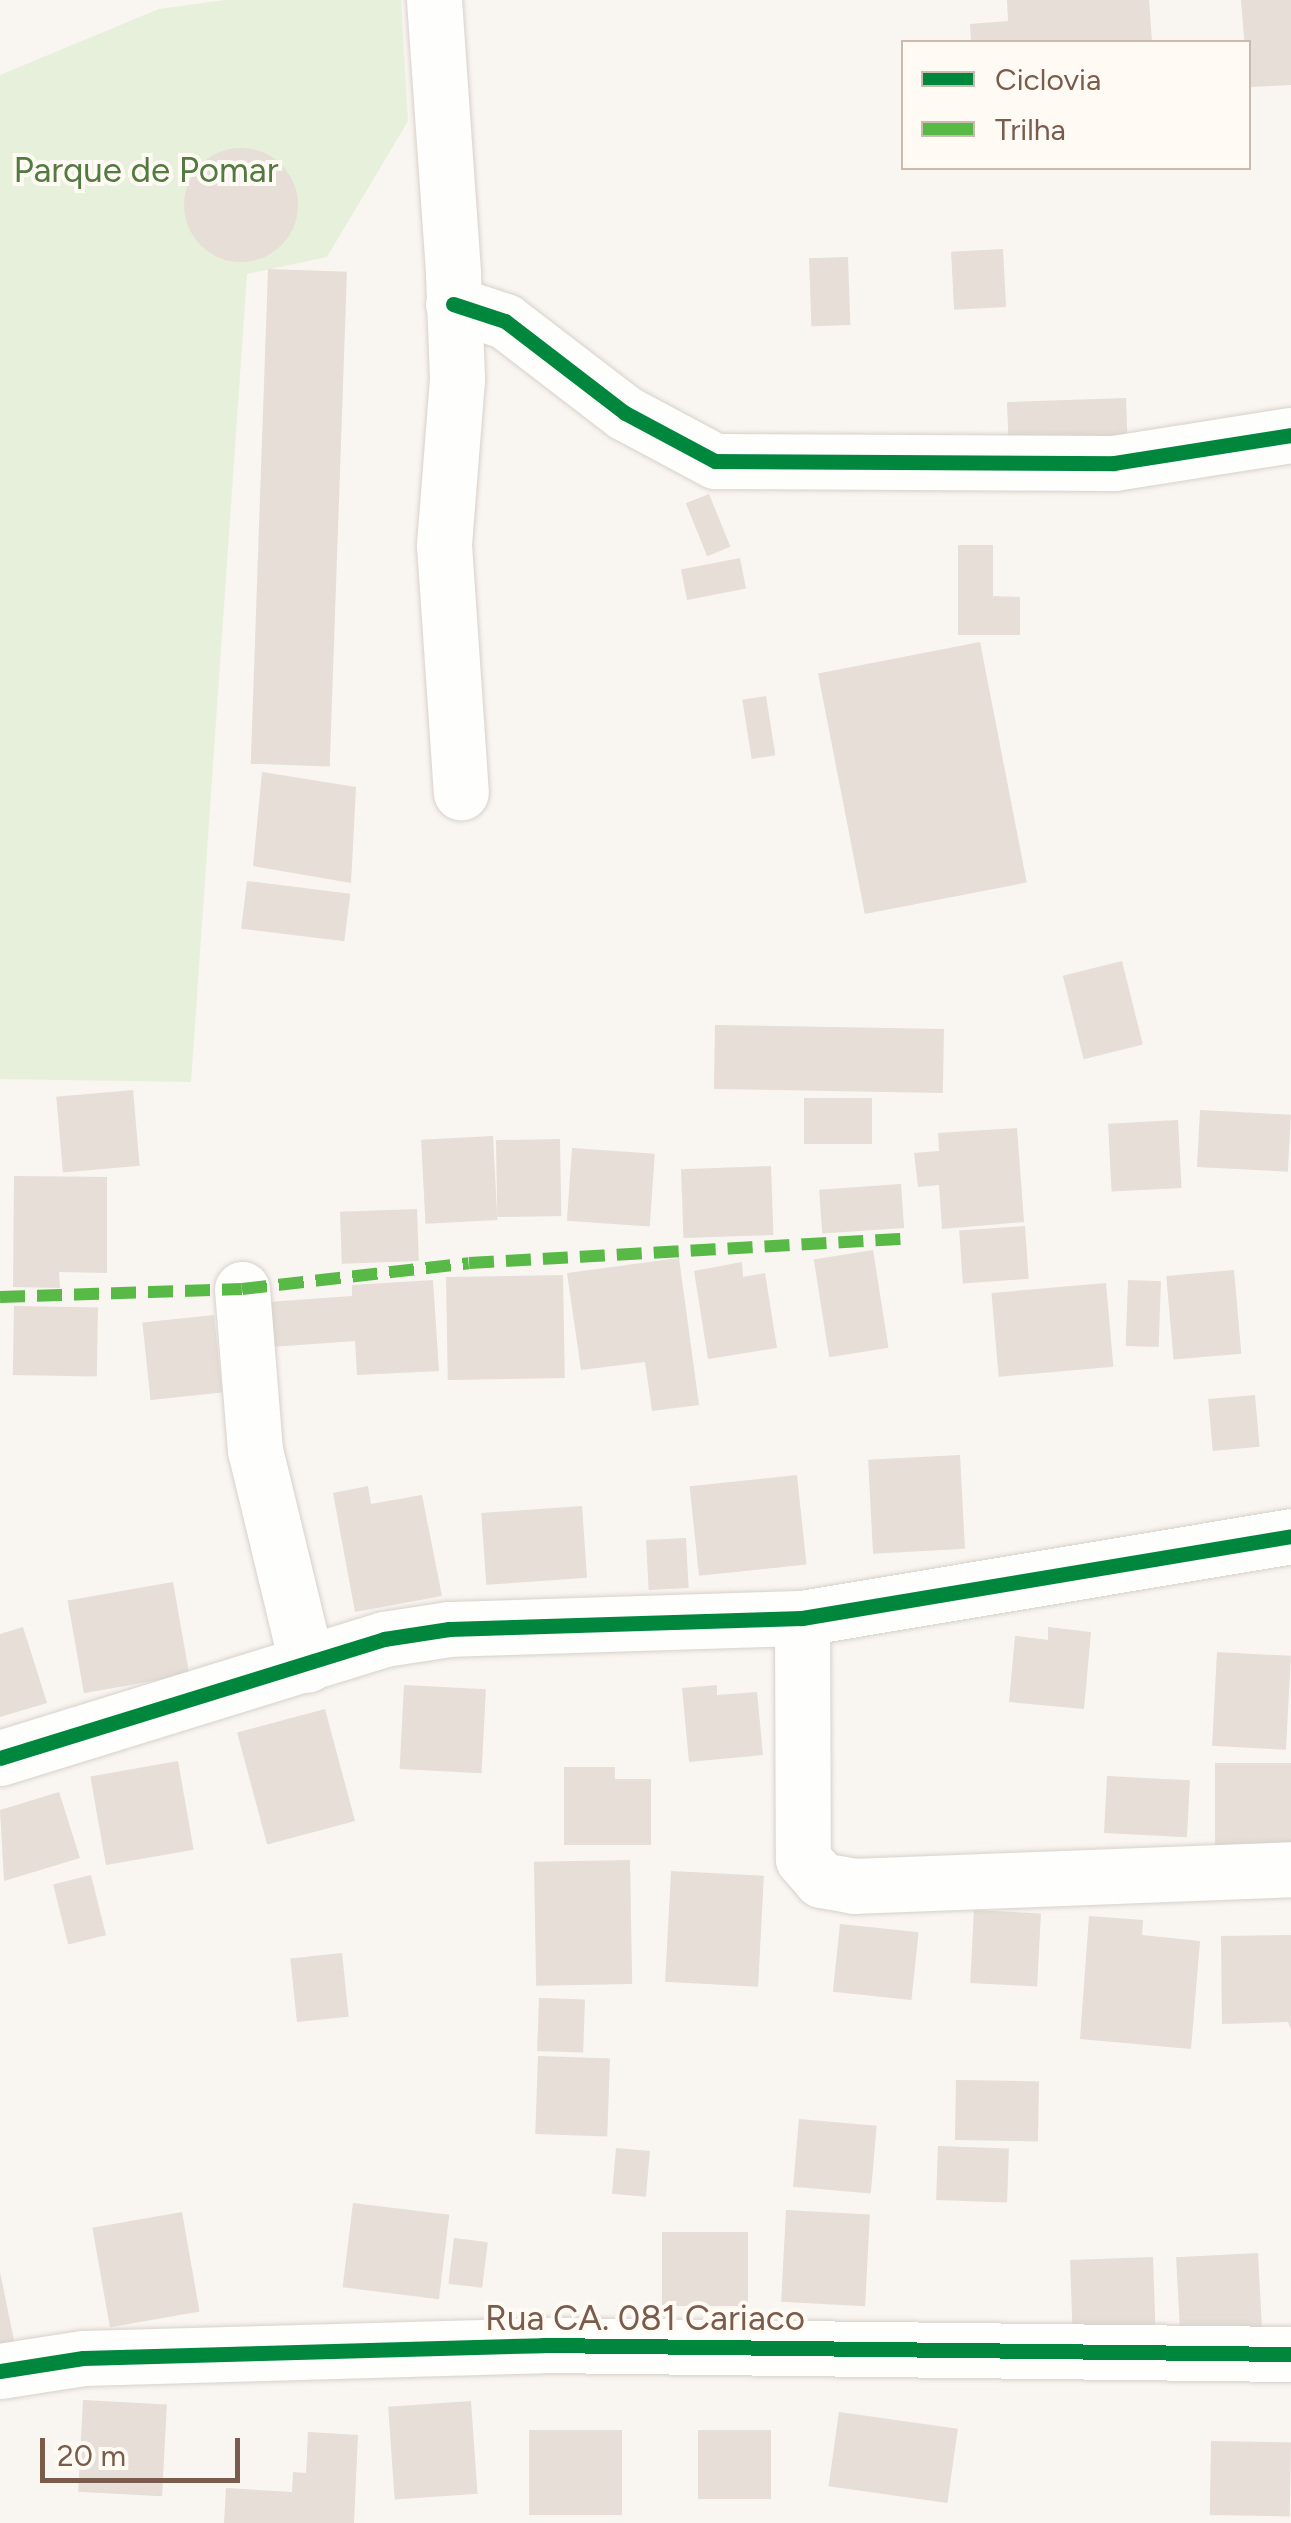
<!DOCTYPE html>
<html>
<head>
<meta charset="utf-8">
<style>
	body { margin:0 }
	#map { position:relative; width:1291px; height:2523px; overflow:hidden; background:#f9f5f0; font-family:Figtree,sans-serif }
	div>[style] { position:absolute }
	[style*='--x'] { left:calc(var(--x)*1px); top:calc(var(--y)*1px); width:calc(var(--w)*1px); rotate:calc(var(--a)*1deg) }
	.green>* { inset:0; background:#e7f0db }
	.building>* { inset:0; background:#e6ded7; transform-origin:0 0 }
	.round { border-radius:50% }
	.roads { filter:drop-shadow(0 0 2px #d7d1cb) drop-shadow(0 0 2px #d7d1cb) }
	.minor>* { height:55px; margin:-27.5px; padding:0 27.5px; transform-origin:27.5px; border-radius:27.5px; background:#fefefd }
	.quiet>* { height:12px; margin-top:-6px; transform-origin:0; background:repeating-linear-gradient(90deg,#58b947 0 25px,transparent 0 37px) }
	.cycleway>* { height:15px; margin:-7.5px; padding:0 7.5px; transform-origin:7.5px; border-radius:7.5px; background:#00873e }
	span { translate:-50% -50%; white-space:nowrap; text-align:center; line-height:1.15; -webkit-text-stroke:8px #fffaf3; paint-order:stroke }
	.park-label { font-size:35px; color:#537a41 }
	.street-label { font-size:35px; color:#7a5c4d }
	.legend { position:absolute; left:901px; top:40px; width:350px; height:130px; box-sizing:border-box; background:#fffaf3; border:2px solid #cabbb1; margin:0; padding:12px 18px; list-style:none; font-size:30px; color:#7a5c4d }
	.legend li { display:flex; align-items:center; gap:20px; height:50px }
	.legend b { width:50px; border:2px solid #cabbb1 }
	.scale { position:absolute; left:40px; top:2438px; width:200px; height:45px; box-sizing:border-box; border:5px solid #7a5c4d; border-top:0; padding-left:12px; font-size:30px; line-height:35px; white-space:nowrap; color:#7a5c4d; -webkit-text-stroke:8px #fffaf3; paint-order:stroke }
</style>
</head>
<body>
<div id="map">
	<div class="green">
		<i style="clip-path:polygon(224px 0,401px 0,408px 121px,327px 257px,247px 274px,191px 1082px,0 1079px,0 75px,159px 9px)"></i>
	</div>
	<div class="building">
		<i style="clip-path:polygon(1007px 0,1149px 0,1152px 42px,971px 42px,970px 24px,1008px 21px)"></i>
		<i style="clip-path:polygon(1241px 0,1291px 0,1291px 85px,1248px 87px)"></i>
		<i class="round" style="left:184px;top:148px;width:114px;height:114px"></i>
		<i style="left:1003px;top:249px;width:58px;height:52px;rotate:87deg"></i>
		<i style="left:848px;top:257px;width:68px;height:39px;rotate:88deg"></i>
		<i style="left:268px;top:269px;width:79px;height:495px;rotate:2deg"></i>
		<i style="left:1126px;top:398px;width:51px;height:119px;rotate:88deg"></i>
		<i style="left:709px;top:494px;width:57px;height:25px;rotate:68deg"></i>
		<i style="clip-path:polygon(958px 545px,993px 545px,993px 596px,1020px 597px,1020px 635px,958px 635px)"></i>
		<i style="left:740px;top:558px;width:31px;height:60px;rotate:79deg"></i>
		<i style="left:980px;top:642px;width:245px;height:165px;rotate:79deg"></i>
		<i style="left:766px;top:696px;width:60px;height:24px;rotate:81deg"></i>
		<i style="clip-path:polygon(262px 772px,356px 787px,351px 883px,253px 866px)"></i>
		<i style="left:247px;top:881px;width:104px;height:48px;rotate:7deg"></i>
		<i style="left:1122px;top:961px;width:86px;height:61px;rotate:76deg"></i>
		<i style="left:715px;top:1025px;width:229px;height:64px;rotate:1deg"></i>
		<i style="left:133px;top:1090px;width:76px;height:77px;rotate:85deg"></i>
		<i style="left:804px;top:1098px;width:68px;height:46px"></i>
		<i style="left:1200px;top:1110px;width:91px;height:57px;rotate:3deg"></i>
		<i style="left:1178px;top:1120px;width:68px;height:70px;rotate:87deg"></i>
		<i style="clip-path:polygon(1017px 1128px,1024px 1222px,942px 1229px,939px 1185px,918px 1187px,914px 1153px,939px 1151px,938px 1133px)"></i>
		<i style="left:493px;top:1136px;width:84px;height:72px;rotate:87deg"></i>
		<i style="left:560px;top:1139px;width:77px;height:64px;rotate:89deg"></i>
		<i style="left:572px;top:1148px;width:83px;height:73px;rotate:4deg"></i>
		<i style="left:771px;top:1166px;width:69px;height:90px;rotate:88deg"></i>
		<i style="clip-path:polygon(14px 1176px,107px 1177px,107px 1273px,59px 1272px,60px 1288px,13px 1287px)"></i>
		<i style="left:901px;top:1184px;width:44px;height:82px;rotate:86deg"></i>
		<i style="left:417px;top:1209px;width:52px;height:77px;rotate:88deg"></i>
		<i style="left:1025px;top:1226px;width:53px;height:66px;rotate:86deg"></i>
		<i style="left:873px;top:1250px;width:99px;height:60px;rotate:81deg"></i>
		<i style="clip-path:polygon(679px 1258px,699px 1405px,652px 1411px,645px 1362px,581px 1370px,567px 1273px)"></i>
		<i style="clip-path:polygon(742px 1262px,743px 1277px,765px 1273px,777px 1348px,708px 1359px,694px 1271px)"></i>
		<i style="left:1234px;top:1270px;width:84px;height:68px;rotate:85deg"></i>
		<i style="left:563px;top:1275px;width:103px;height:117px;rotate:89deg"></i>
		<i style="clip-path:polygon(433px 1280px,439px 1371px,357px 1375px,355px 1341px,271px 1347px,268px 1302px,352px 1296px,352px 1285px)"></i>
		<i style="left:1128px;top:1280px;width:33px;height:66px;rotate:2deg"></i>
		<i style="left:1106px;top:1283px;width:84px;height:115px;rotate:85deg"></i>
		<i style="left:14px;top:1306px;width:84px;height:69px;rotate:1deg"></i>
		<i style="left:214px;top:1315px;width:78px;height:72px;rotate:84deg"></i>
		<i style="left:1255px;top:1395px;width:52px;height:47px;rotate:85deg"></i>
		<i style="left:960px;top:1455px;width:94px;height:92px;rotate:87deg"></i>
		<i style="left:797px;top:1475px;width:90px;height:108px;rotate:84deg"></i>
		<i style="clip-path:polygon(368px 1486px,371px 1504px,422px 1495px,442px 1596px,355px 1612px,333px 1493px)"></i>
		<i style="left:582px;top:1506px;width:72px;height:101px;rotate:86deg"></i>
		<i style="left:686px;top:1538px;width:50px;height:40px;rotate:87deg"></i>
		<i style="left:173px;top:1582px;width:94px;height:107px;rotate:80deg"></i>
		<i style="clip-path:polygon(23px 1627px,47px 1703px,0 1717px,0 1634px)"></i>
		<i style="clip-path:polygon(1048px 1627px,1091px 1632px,1084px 1709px,1009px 1702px,1015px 1636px,1048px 1640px)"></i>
		<i style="left:1217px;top:1652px;width:74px;height:94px;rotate:3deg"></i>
		<i style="left:404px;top:1685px;width:82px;height:84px;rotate:3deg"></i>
		<i style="clip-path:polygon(717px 1685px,717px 1695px,757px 1692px,763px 1755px,689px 1762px,682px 1688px)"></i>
		<i style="left:325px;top:1709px;width:116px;height:91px;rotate:75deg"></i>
		<i style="left:178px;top:1761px;width:90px;height:89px;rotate:80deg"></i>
		<i style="left:1291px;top:1763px;width:96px;height:76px;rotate:90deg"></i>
		<i style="clip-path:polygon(564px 1767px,615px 1767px,615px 1779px,651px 1779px,651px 1845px,564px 1845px)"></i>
		<i style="left:1107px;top:1776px;width:83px;height:57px;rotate:3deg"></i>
		<i style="clip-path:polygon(59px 1792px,80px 1858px,4px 1881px,0 1810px)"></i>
		<i style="left:630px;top:1860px;width:124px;height:96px;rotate:89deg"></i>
		<i style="left:671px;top:1871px;width:93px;height:111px;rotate:3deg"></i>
		<i style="left:91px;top:1875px;width:62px;height:39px;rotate:76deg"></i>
		<i style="left:974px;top:1910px;width:67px;height:73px;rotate:3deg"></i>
		<i style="clip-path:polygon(1089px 1916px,1143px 1920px,1142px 1935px,1200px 1941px,1191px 2049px,1080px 2039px)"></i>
		<i style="left:840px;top:1924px;width:79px;height:68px;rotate:6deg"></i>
		<i style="clip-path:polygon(1291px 1935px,1291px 2029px,1288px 2022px,1222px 2024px,1221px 1936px)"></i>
		<i style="left:342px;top:1953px;width:64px;height:52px;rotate:84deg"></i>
		<i style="left:539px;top:1998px;width:46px;height:53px;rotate:2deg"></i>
		<i style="left:538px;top:2056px;width:72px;height:78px;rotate:2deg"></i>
		<i style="left:956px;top:2080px;width:83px;height:60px;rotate:1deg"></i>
		<i style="left:799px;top:2119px;width:78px;height:68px;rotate:5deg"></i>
		<i style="left:938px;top:2146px;width:71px;height:54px;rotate:2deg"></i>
		<i style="left:616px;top:2148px;width:34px;height:46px;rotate:5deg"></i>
		<i style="left:353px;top:2203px;width:97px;height:85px;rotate:7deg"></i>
		<i style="left:786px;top:2210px;width:84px;height:92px;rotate:3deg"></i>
		<i style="left:182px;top:2212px;width:101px;height:91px;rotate:80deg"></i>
		<i style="left:662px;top:2232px;width:86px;height:74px"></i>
		<i style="left:454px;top:2238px;width:34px;height:46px;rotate:7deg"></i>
		<i style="left:1258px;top:2253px;width:74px;height:82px;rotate:87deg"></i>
		<i style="left:1153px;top:2257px;width:71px;height:83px;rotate:88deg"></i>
		<i style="clip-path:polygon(0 2272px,16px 2350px,0 2353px)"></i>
		<i style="left:83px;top:2400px;width:84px;height:92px;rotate:3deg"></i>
		<i style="left:471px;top:2401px;width:93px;height:83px;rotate:86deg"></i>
		<i style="left:839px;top:2412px;width:120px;height:75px;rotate:8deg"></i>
		<i style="left:529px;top:2430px;width:93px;height:85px"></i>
		<i style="left:698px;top:2430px;width:73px;height:69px"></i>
		<i style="clip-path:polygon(308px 2432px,358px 2435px,354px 2523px,224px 2523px,226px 2488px,292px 2492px,293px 2472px,306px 2473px)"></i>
		<i style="left:1211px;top:2441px;width:80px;height:74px;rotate:1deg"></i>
	</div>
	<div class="roads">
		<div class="minor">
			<i style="--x:434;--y:0;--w:275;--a:86"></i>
			<i style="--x:453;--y:274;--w:105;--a:87.8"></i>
			<i style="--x:457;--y:379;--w:167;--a:94.5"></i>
			<i style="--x:444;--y:545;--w:248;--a:86.1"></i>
			<i style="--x:453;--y:304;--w:55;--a:18.1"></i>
			<i style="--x:505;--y:321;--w:151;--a:37.5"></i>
			<i style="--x:625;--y:413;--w:102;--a:28.1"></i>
			<i style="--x:715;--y:461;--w:399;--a:0.3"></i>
			<i style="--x:1114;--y:463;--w:179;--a:-9"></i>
			<i style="--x:242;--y:1289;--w:162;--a:85.4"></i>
			<i style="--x:255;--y:1450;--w:221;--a:76.4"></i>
			<i style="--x:802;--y:1618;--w:241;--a:89.8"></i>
			<i style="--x:803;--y:1859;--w:28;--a:49"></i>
			<i style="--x:821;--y:1880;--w:34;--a:10"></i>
			<i style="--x:854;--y:1886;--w:437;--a:-2.2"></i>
			<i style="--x:0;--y:1758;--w:402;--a:-17.2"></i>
			<i style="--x:384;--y:1639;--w:66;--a:-8.7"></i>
			<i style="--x:449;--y:1629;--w:353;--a:-1.8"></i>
			<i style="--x:802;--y:1618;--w:496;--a:-9.5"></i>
			<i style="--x:0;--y:2371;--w:84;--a:-8.9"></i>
			<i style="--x:83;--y:2358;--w:460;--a:-1.6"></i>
			<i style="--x:543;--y:2345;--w:748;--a:0.69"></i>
		</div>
	</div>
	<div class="quiet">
		<i style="--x:0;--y:1297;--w:242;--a:-1.9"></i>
		<i style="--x:242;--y:1289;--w:228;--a:-6.5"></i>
		<i style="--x:469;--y:1263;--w:444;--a:-3.2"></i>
	</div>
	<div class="cycleway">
		<i style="--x:453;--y:304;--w:55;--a:18.1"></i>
		<i style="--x:505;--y:321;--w:151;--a:37.5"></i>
		<i style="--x:625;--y:413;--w:102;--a:28.1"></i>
		<i style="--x:715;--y:461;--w:399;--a:0.3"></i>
		<i style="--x:1114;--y:463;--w:179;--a:-9"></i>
		<i style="--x:0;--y:1758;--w:402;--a:-17.2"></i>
		<i style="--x:384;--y:1639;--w:66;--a:-8.7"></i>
		<i style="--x:449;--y:1629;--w:353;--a:-1.8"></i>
		<i style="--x:802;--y:1618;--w:496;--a:-9.5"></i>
		<i style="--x:0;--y:2371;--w:84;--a:-8.9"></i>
		<i style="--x:83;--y:2358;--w:460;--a:-1.6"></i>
		<i style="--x:543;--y:2345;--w:748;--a:0.69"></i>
	</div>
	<div class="park-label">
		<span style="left:146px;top:170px">Parque de Pomar</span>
	</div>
	<div class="street-label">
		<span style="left:645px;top:2318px">Rua CA. 081 Cariaco</span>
	</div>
	<ul class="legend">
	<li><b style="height:12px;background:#00873e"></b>Ciclovia</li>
	<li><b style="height:12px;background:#58b947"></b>Trilha</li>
	</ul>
	<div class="scale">20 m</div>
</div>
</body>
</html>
